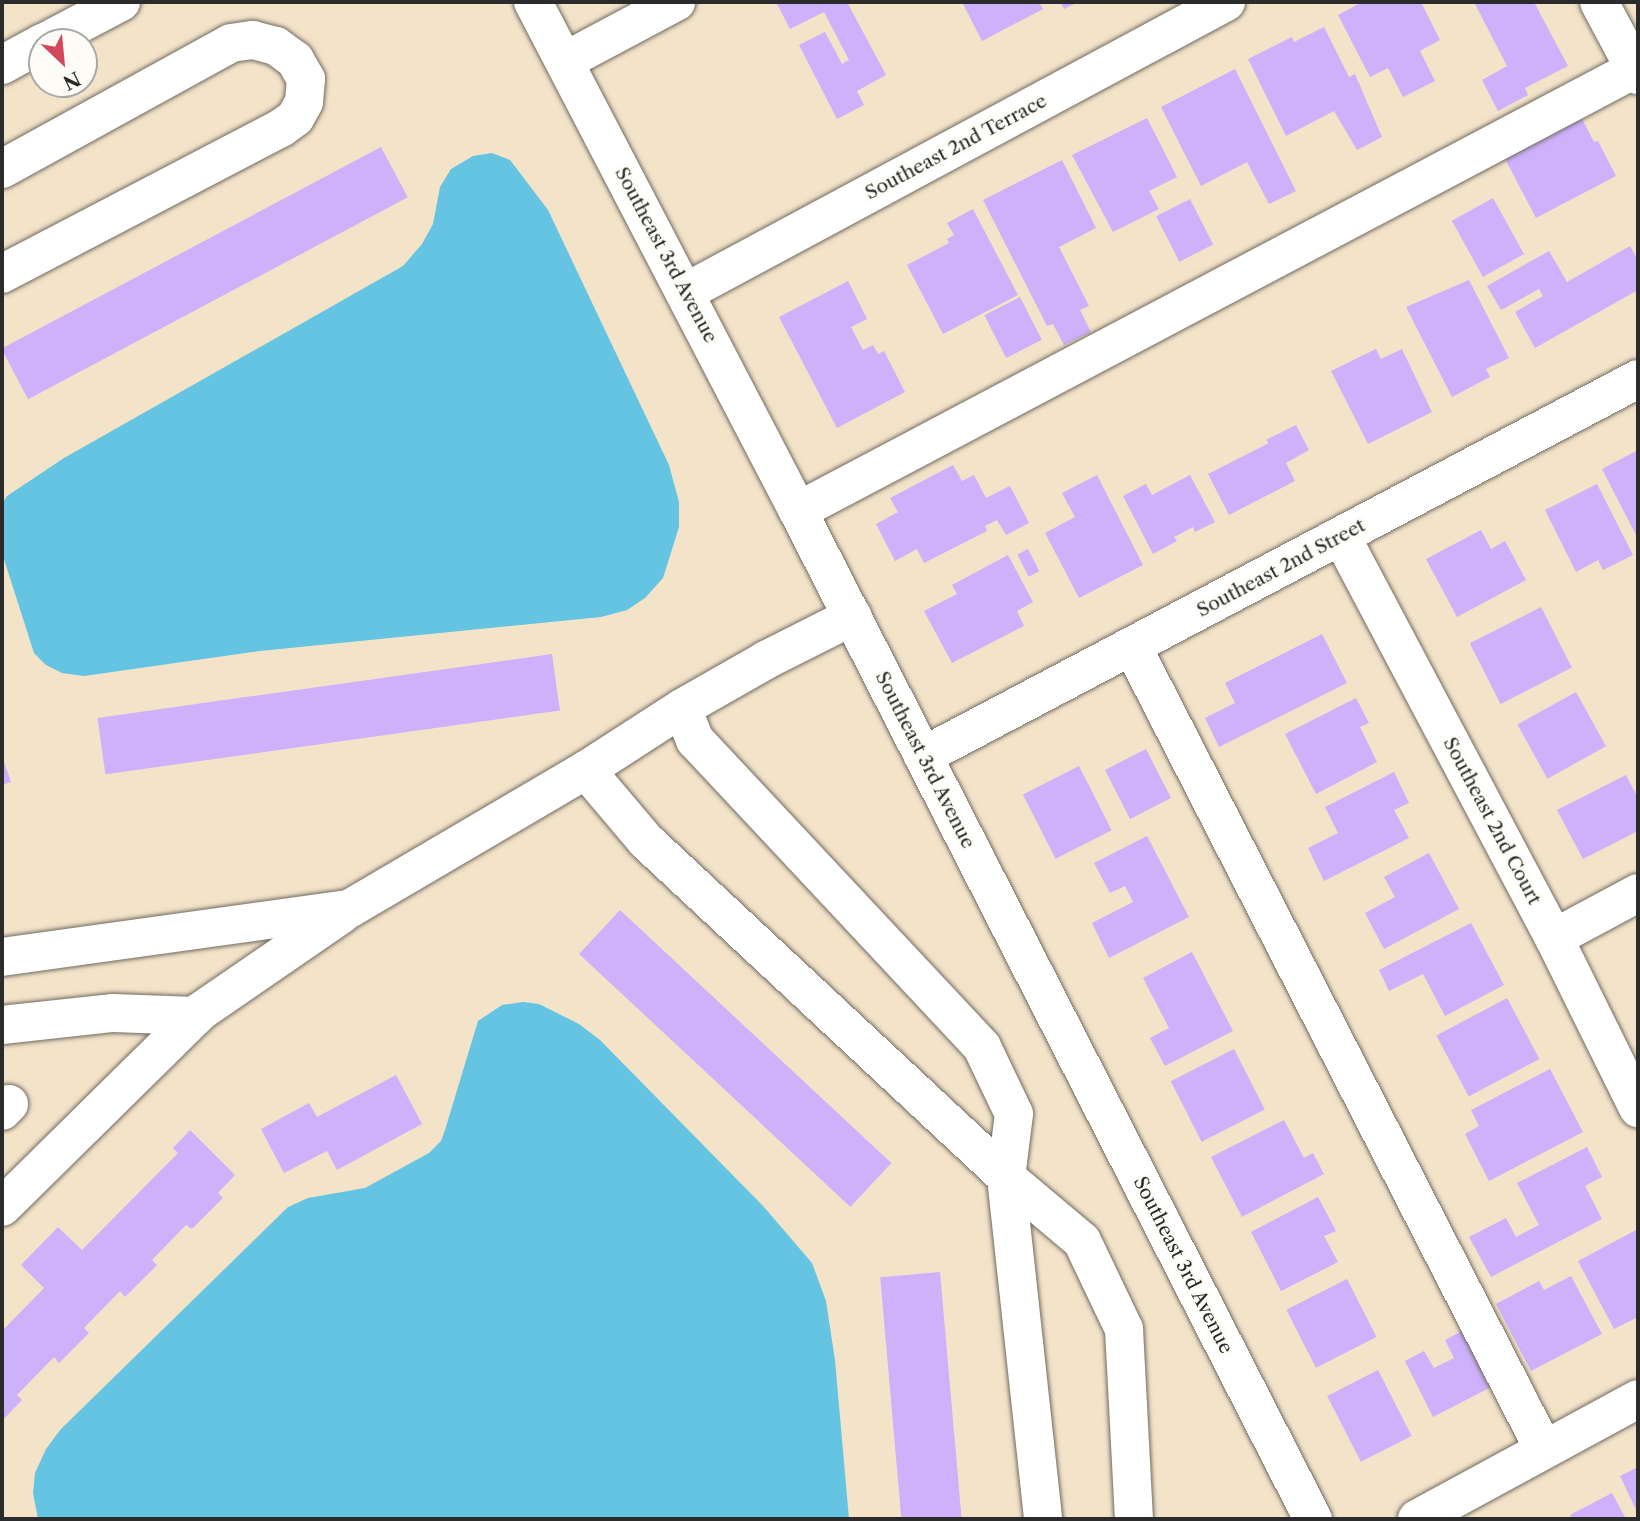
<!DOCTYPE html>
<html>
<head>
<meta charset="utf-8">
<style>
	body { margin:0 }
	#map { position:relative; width:1640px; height:1521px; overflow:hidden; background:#f3e3c9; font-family:"Libre Caslon Text",serif }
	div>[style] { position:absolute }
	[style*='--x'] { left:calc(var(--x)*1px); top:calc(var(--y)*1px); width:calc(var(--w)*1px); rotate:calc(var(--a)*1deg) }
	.water>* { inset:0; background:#64c4e2 }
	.building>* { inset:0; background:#cdb1fb; transform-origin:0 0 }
	.roads { filter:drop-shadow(0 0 2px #716b62) drop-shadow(0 0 2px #716b62) }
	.minor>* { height:38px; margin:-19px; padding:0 19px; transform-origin:19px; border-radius:19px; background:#fff }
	span { translate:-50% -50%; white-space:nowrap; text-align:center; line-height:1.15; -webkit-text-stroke:7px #fdfcf7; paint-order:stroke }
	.street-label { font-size:19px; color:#2b2b2b }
	.frame { position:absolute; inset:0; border:4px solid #2b2b2b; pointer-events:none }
	.north { position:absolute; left:28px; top:28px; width:70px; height:70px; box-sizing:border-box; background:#fdfcf7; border:2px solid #a9a8a5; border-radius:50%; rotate:154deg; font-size:19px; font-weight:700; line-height:28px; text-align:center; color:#2b2b2b }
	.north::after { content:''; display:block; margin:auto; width:24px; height:32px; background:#d1495b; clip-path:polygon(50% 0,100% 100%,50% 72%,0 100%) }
</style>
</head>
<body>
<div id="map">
	<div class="water">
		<i style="clip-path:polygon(492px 153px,510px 160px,548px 210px,669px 465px,679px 502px,679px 527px,663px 578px,645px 598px,627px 610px,601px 617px,260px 651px,84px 676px,62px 673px,46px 665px,34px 653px,2px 553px,2px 504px,7px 496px,64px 458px,403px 266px,422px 244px,433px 224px,440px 187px,451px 169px,473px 156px)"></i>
		<i style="clip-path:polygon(523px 1002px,539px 1004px,579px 1024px,600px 1040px,764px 1207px,812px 1263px,826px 1301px,835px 1360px,849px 1519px,38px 1519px,33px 1493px,35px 1473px,46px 1449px,61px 1429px,288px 1207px,308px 1198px,365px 1188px,429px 1153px,441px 1141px,445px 1130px,478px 1021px,502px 1005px)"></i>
	</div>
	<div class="building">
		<i style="clip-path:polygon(776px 2px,847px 2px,886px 75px,857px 91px,864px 105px,837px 119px,799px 45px,825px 32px,842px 64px,849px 60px,824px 12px,790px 29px)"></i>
		<i style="clip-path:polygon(962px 2px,1039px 2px,1043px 9px,982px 41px)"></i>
		<i style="clip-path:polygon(1060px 2px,1078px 2px,1064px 9px)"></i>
		<i style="clip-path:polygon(1362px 2px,1421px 2px,1440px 40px,1420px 51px,1435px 81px,1403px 97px,1388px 68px,1370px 77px,1338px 15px)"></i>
		<i style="clip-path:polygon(1474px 2px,1534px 2px,1568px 66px,1525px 88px,1528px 95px,1498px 111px,1482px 80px,1507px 66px)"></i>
		<i style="clip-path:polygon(1324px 27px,1349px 77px,1355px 74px,1382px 137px,1357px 150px,1334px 111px,1286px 136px,1248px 59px,1292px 37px,1294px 42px)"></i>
		<i style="clip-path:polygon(1235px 69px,1296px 191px,1269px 204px,1247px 162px,1201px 186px,1161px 107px)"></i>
		<i style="clip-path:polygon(1580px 115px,1594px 142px,1598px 141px,1616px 176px,1536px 218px,1503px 155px)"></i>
		<i style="clip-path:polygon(1147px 118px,1177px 177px,1149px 191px,1159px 209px,1113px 232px,1072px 155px)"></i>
		<i style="left:381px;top:147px;width:57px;height:430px;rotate:62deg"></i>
		<i style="clip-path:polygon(1062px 160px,1096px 228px,1059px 247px,1089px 306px,1080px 310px,1091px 332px,1064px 345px,1053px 324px,1047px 326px,983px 200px)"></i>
		<i style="left:1493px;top:198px;width:64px;height:47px;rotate:61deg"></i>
		<i style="left:1190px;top:199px;width:51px;height:38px;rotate:63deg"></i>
		<i style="clip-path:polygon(973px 209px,1018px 295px,943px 334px,907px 265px,949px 243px,947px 239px,954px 235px,947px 223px)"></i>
		<i style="clip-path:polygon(1630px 246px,1638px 260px,1638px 290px,1535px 348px,1515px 312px,1543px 296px,1539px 289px,1501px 310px,1487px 286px,1549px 251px,1567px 282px)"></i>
		<i style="clip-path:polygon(1469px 280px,1509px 358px,1486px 369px,1490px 377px,1452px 397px,1406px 307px)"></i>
		<i style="clip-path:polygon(848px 281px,867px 319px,851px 327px,863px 350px,873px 345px,878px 354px,884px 351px,905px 392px,837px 428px,779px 317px)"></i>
		<i style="left:1020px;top:297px;width:48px;height:40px;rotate:63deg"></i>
		<i style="clip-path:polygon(1376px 349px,1381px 359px,1402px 349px,1432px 412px,1368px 444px,1331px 371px)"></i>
		<i style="clip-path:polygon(1296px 425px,1309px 450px,1286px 463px,1295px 481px,1229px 515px,1208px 474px,1269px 443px,1266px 440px)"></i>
		<i style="clip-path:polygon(1638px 450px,1638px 539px,1602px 469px)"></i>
		<i style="clip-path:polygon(953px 465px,962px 481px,974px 475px,986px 498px,1010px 486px,1029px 523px,1006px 535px,997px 520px,985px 526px,987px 531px,924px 563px,917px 549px,895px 561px,876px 524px,898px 512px,890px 498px)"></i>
		<i style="clip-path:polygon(1097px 475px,1143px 565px,1079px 598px,1045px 533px,1075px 517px,1062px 493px)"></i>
		<i style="clip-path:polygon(1190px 475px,1215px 522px,1195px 532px,1193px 527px,1174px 537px,1177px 541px,1153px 554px,1123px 496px,1146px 484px,1152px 495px)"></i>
		<i style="clip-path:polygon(1597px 484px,1633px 555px,1603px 570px,1598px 560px,1576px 572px,1545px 510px)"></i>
		<i style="clip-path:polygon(1481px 530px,1491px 549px,1505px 541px,1526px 580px,1457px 617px,1426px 559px)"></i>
		<i style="left:1028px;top:549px;width:25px;height:12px;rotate:63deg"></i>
		<i style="clip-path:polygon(1008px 555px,1033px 602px,1017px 611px,1024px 626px,952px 663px,924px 611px,957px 594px,952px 585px)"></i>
		<i style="left:1541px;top:607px;width:68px;height:80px;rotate:63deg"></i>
		<i style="clip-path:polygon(1322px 634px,1347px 683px,1219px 747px,1205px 718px,1235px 703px,1225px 683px)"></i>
		<i style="left:552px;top:654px;width:57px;height:459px;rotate:82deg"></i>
		<i style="left:1576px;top:692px;width:62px;height:67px;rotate:61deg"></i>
		<i style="clip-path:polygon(1356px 698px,1369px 723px,1360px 727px,1377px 762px,1316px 794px,1285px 734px)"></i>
		<i style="left:1146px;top:749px;width:55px;height:46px;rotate:63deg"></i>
		<i style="clip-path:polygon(2px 756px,11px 782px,2px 785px)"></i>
		<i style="left:1079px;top:766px;width:72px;height:63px;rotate:63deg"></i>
		<i style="clip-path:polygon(1394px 772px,1409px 803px,1394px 810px,1409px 838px,1324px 881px,1308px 848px,1338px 833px,1325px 807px)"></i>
		<i style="clip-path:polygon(1626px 775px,1638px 798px,1638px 831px,1583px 859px,1557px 810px)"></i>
		<i style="clip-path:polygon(1147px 836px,1189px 917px,1109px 958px,1092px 923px,1133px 902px,1125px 886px,1110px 893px,1094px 863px)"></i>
		<i style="clip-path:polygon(1429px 853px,1459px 909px,1384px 949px,1365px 913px,1395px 897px,1384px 877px)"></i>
		<i style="left:620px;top:910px;width:371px;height:60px;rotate:43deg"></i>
		<i style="clip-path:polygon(1471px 923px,1504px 985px,1445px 1016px,1423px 974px,1389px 991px,1379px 970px)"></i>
		<i style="clip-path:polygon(1192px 952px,1233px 1031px,1165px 1066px,1150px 1038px,1169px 1028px,1143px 978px)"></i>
		<i style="left:1507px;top:998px;width:69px;height:80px;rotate:62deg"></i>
		<i style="left:1234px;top:1049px;width:68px;height:71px;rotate:63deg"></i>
		<i style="clip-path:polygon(1550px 1069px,1583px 1132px,1489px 1181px,1465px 1134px,1479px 1126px,1471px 1110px)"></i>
		<i style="clip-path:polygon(396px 1075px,422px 1124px,337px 1170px,327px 1151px,284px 1173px,261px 1129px,309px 1103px,317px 1117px)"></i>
		<i style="clip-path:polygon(1284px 1120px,1304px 1158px,1313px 1153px,1324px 1174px,1242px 1217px,1211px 1157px)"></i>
		<i style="clip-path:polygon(190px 1130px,235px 1175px,218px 1193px,223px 1198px,192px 1229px,186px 1225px,152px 1260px,157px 1265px,125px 1297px,120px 1291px,84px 1328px,89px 1333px,59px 1363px,54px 1357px,17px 1395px,22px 1400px,2px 1421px,2px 1331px,44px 1288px,21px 1265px,58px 1227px,82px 1250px,178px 1153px,173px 1148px)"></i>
		<i style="clip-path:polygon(1587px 1147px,1602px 1177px,1585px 1186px,1602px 1219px,1491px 1277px,1469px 1237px,1506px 1218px,1516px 1237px,1539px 1225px,1517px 1183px)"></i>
		<i style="clip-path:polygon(1318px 1197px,1336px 1231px,1324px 1236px,1338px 1262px,1281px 1291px,1251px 1232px)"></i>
		<i style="clip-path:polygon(1636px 1230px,1638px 1317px,1614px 1329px,1578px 1261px)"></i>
		<i style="left:940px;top:1272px;width:248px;height:60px;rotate:85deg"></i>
		<i style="clip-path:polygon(1571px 1276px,1602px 1334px,1531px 1371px,1496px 1304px,1539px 1281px,1544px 1290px)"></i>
		<i style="left:1347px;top:1279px;width:65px;height:68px;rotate:63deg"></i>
		<i style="clip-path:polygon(1464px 1330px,1493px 1386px,1433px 1417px,1405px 1361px,1424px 1351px,1434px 1368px,1454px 1358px,1445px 1340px)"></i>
		<i style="left:1378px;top:1370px;width:74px;height:57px;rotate:63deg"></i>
		<i style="clip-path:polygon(1638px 1467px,1638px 1514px,1620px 1476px)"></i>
		<i style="clip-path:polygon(1612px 1493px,1626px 1519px,1572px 1519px,1570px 1515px)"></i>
	</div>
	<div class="roads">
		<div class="minor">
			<i style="--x:533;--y:2;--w:574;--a:62.5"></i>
			<i style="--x:798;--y:511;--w:1132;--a:62.94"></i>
			<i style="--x:1599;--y:2;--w:83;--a:61.9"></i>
			<i style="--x:45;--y:42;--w:86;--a:-27.8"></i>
			<i style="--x:565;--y:61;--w:126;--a:-28"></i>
			<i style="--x:2;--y:65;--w:46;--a:-28.8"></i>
			<i style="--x:2;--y:169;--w:261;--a:-28.8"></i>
			<i style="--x:231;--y:43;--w:22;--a:-8"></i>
			<i style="--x:253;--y:40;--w:24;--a:15"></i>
			<i style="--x:276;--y:46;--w:24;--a:36"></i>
			<i style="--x:295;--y:60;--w:22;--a:60"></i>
			<i style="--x:306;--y:79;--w:23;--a:95"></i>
			<i style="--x:304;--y:102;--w:18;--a:119"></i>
			<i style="--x:295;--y:118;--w:17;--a:144"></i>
			<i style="--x:281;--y:128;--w:315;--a:152.4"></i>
			<i style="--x:686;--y:292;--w:613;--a:-28.24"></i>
			<i style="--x:798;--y:511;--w:947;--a:-27.84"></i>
			<i style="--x:1341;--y:536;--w:455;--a:62.1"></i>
			<i style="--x:1554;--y:938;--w:190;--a:63.7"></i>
			<i style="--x:1132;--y:646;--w:903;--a:62.87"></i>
			<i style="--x:682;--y:708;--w:35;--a:68"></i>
			<i style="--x:695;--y:740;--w:420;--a:46.9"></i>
			<i style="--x:982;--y:1047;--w:74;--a:64.5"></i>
			<i style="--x:1014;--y:1114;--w:64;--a:97.2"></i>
			<i style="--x:1006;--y:1177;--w:99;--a:40.1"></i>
			<i style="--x:1082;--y:1241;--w:98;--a:64.5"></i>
			<i style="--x:1124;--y:1329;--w:190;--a:87"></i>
			<i style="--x:923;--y:756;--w:808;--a:-27.8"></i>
			<i style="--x:586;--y:770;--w:93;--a:49.8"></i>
			<i style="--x:646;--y:841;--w:492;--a:43"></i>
			<i style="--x:1006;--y:1177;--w:344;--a:83.8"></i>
			<i style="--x:1554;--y:938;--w:95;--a:-28.2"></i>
			<i style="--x:2;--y:957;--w:350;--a:-7.9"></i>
			<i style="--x:349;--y:909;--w:275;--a:-30.4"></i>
			<i style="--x:586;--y:770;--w:114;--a:-32.9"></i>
			<i style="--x:682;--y:708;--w:97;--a:-29.7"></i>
			<i style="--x:766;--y:660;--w:97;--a:-26.8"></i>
			<i style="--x:2;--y:1025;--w:112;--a:-6.2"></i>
			<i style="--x:113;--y:1013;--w:83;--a:2.1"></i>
			<i style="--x:2;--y:1111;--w:10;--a:-45"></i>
			<i style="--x:2;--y:1207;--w:279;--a:-44.6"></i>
			<i style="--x:201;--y:1011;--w:171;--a:-34.5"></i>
			<i style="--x:1417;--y:1519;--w:251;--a:-28.5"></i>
		</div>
	</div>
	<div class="street-label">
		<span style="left:956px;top:147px;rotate:-28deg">Southeast 2nd Terrace</span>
		<span style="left:666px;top:255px;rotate:62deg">Southeast 3rd Avenue</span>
		<span style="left:1281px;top:568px;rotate:-28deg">Southeast 2nd Street</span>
		<span style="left:925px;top:760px;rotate:63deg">Southeast 3rd Avenue</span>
		<span style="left:1492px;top:821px;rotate:62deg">Southeast 2nd Court</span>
		<span style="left:1183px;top:1265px;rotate:63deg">Southeast 3rd Avenue</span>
	</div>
	<div class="frame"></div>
	<div class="north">N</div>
</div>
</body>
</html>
